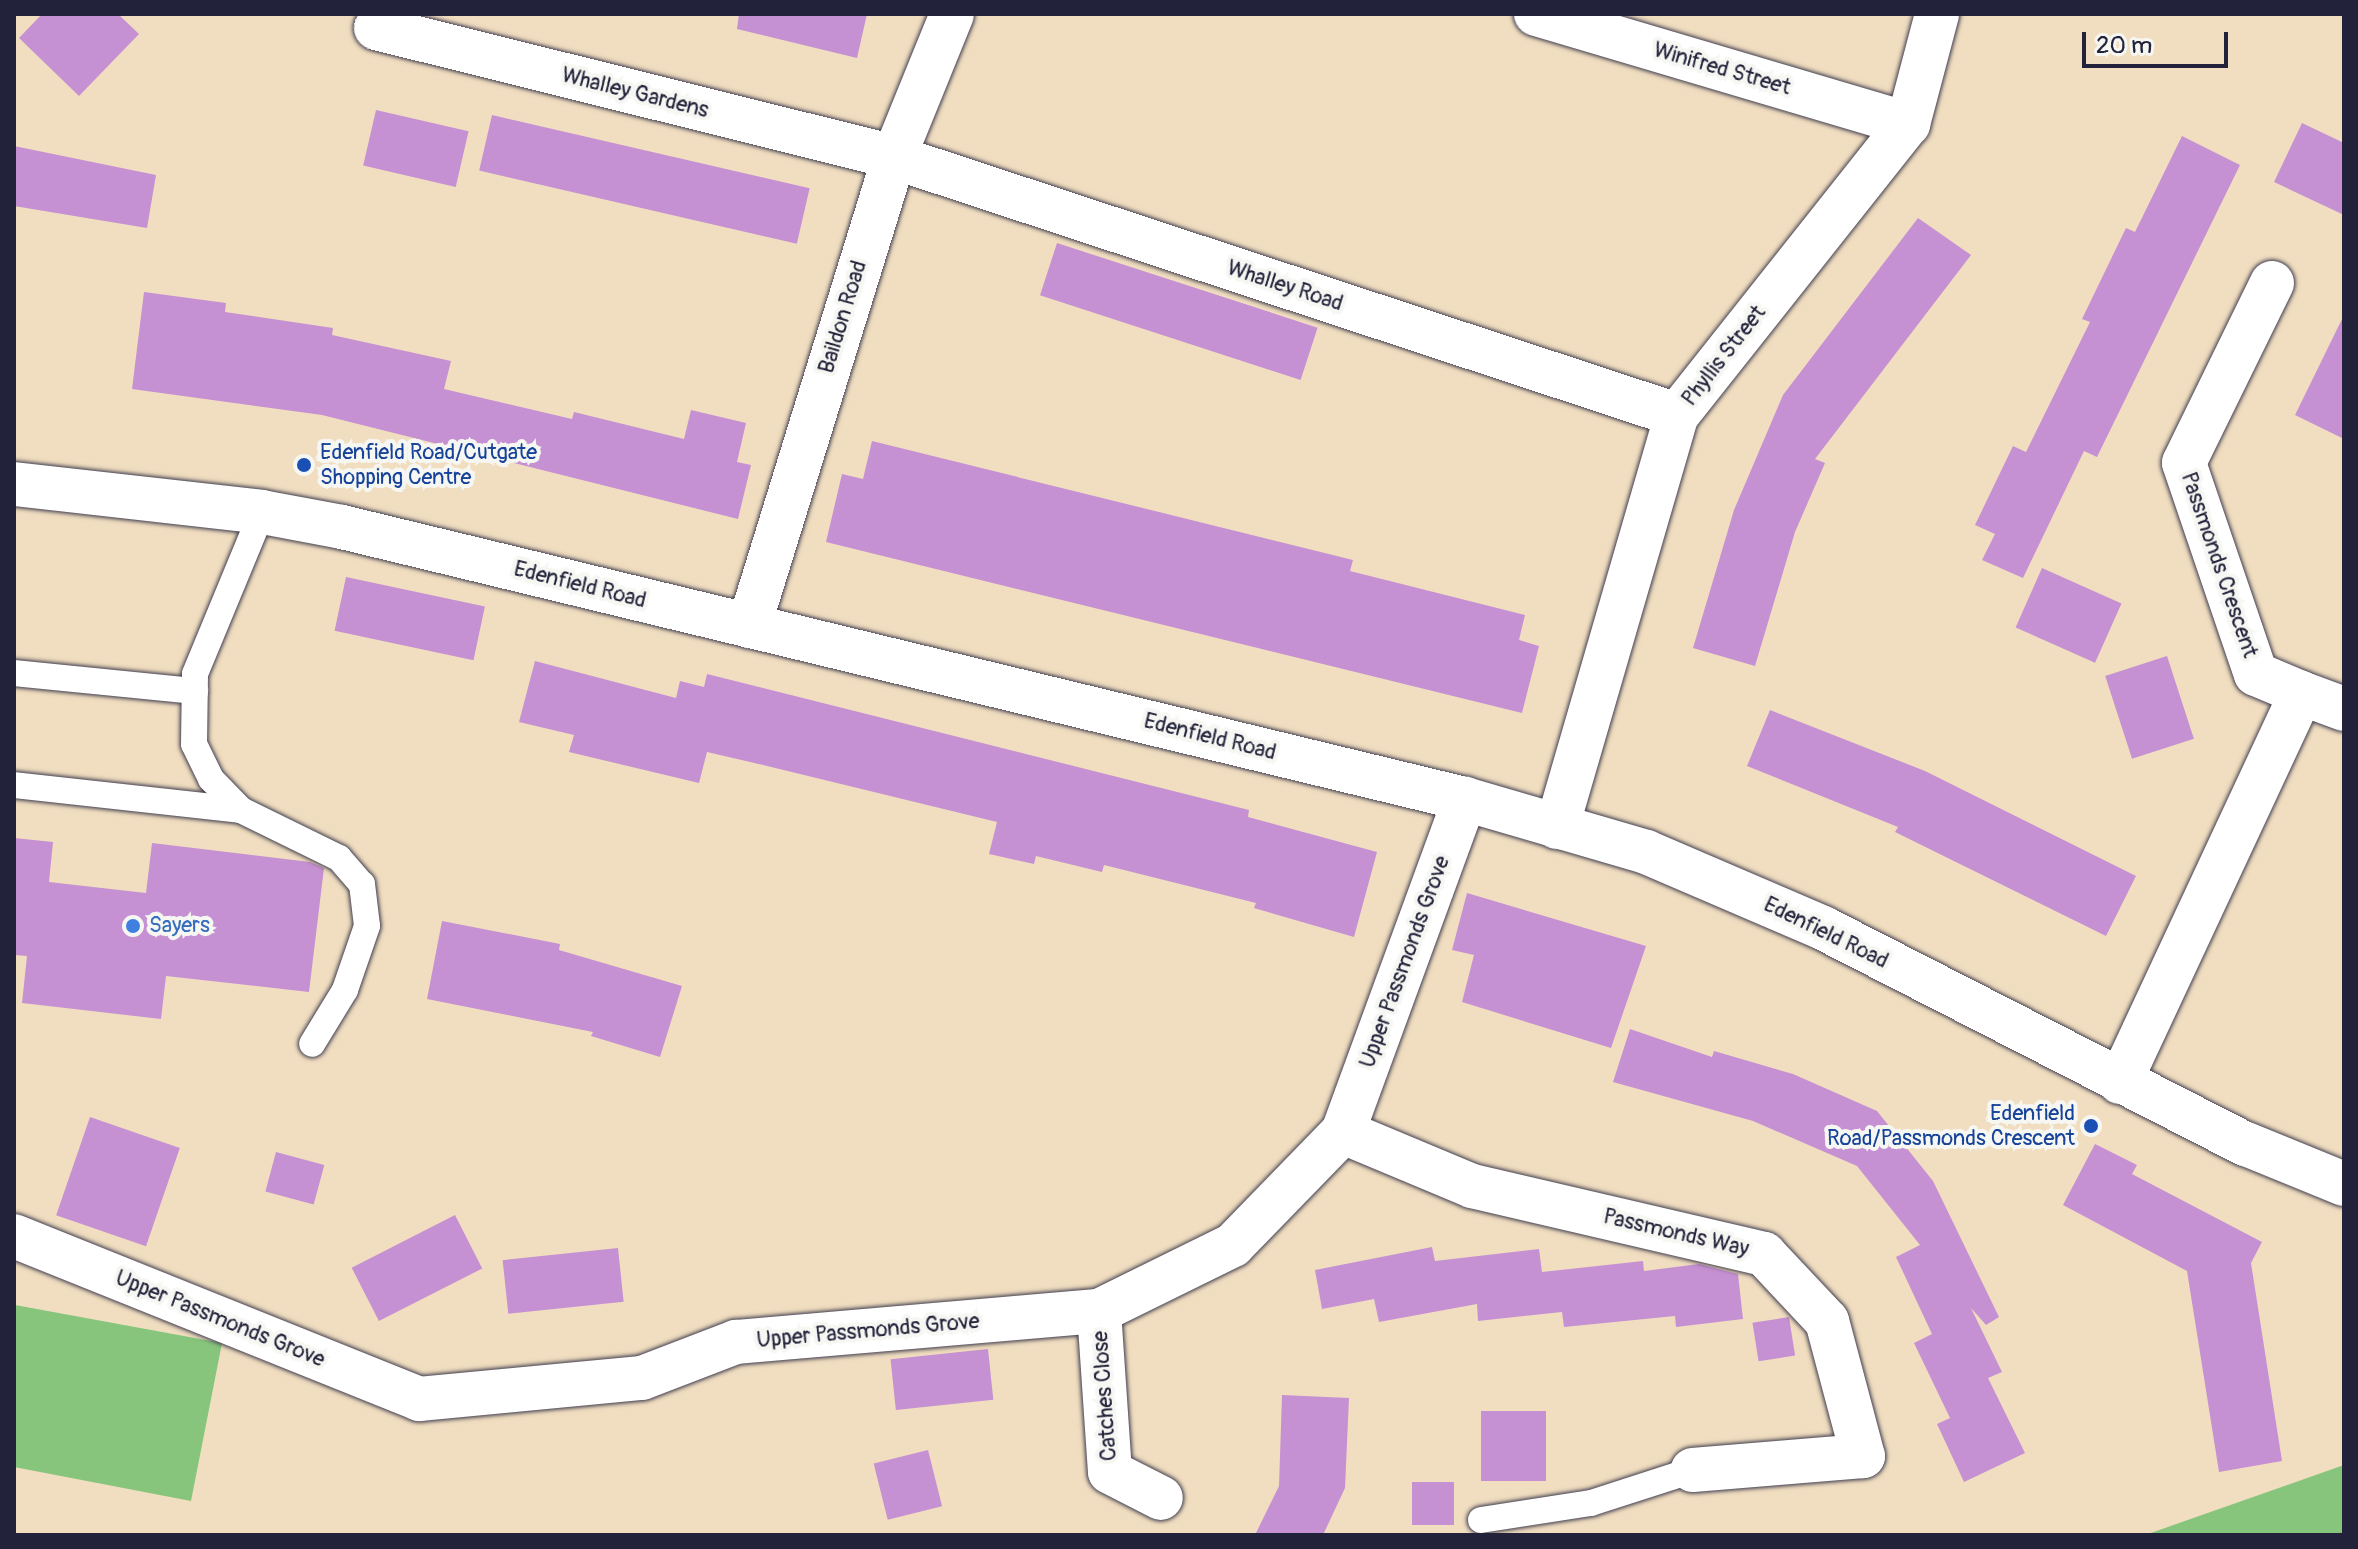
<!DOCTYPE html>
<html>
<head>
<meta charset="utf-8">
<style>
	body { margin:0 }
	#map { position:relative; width:2358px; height:1549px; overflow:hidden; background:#f1dec0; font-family:Pangolin,sans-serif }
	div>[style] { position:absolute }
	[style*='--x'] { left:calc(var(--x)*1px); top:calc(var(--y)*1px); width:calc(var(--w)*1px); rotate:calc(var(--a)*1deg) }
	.green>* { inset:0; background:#87c57c }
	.building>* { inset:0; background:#c591d2; transform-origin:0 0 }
	.path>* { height:5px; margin-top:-2.5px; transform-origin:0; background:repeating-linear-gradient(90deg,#413e4f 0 2px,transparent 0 8px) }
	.roads { filter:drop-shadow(0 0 2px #413e4f) drop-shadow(0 0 2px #413e4f) }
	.service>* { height:26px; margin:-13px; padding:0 13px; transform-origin:13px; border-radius:13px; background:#fff }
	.minor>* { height:44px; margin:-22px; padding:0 22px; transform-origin:22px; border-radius:22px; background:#fff }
	.primary>* { height:44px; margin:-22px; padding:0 22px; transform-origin:22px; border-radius:22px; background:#fff }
	.dots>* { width:22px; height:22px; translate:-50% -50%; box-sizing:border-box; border:4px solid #f6f6f2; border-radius:50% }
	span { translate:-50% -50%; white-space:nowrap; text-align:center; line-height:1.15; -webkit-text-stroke:8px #f6f6f2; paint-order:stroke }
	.street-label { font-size:22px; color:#22223b }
	.transit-label { font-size:22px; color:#164399 }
	.left { translate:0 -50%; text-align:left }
	.right { translate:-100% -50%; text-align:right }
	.shop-label { font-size:22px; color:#366cbe }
	.frame { position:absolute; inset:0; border:16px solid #22223b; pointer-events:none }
	.scale { position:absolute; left:2082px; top:32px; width:146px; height:36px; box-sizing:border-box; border:4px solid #22223b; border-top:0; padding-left:10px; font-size:24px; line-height:28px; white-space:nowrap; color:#22223b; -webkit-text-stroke:6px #f6f6f2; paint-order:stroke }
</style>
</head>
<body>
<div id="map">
	<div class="green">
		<i style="clip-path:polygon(15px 1305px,222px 1343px,191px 1501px,14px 1467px)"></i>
		<i style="clip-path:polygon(2344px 1465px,2344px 1535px,2145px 1535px)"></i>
	</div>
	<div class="building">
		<i style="clip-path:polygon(42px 14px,118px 14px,139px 34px,79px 96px,19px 38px)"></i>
		<i style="clip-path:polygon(739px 14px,867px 14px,857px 58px,737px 29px)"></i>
		<i style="left:376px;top:110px;width:95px;height:57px;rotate:13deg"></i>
		<i style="left:492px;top:115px;width:326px;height:57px;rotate:13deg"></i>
		<i style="clip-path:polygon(2302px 123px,2344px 143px,2344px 215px,2274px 182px)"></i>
		<i style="clip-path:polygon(2182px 136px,2240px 165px,2097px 457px,2084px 451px,2023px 578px,1982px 560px,1995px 534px,1975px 525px,2013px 446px,2026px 452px,2090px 322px,2082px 319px,2126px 228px,2135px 232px)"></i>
		<i style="clip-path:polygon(14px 146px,156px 175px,147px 228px,14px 206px)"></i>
		<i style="clip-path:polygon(1918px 218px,1971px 255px,1815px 459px,1825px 463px,1795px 532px,1755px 666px,1693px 648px,1734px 510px,1783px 395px)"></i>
		<i style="left:1057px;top:243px;width:274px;height:55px;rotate:18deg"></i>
		<i style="clip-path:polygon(144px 292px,226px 303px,225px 312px,333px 328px,332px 335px,451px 361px,444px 389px,572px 419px,574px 412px,684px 439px,691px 410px,746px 423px,737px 462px,751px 465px,738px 519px,322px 415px,132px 389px)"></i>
		<i style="clip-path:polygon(2344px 315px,2344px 439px,2295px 415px)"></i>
		<i style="clip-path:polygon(872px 441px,1353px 560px,1350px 571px,1525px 615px,1519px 640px,1539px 646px,1522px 713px,826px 542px,842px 474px,863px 479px)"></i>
		<i style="left:2042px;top:568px;width:87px;height:65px;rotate:24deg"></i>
		<i style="left:346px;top:577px;width:142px;height:55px;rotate:12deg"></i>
		<i style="left:2167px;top:656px;width:87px;height:65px;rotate:72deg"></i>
		<i style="clip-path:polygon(535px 661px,676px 698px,680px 681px,704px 687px,707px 674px,1249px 810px,1248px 817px,1377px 852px,1354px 937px,1254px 908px,1256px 903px,1104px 865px,1102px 872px,1036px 856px,1034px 864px,989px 854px,997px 822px,763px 765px,707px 752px,699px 783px,569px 752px,574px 735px,519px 722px)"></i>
		<i style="clip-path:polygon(1770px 710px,1925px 771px,2136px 876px,2106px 936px,1895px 832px,1898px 827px,1747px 766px)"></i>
		<i style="clip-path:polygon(14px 838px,53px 842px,49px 882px,146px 893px,152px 843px,310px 862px,324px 868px,309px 992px,166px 976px,161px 1019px,22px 1003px,27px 956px,14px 955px)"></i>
		<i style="clip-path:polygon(1467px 893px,1646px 946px,1611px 1048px,1462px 1002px,1474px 955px,1452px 950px)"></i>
		<i style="clip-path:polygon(442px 921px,560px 944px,559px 950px,682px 986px,660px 1057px,591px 1036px,593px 1032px,427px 999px)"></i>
		<i style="clip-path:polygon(1630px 1029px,1712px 1057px,1714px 1051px,1793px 1074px,1877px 1111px,1933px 1181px,1999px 1317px,1986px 1325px,1971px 1308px,2002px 1372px,1988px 1378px,2025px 1453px,1964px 1482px,1937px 1424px,1950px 1418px,1914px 1343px,1932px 1334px,1896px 1257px,1920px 1245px,1857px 1166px,1753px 1121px,1613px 1082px)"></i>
		<i style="left:90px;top:1117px;width:95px;height:104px;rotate:19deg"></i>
		<i style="clip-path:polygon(2095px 1144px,2137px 1165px,2132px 1174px,2262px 1242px,2251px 1263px,2282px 1461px,2219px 1472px,2187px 1271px,2063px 1205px)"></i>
		<i style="left:276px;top:1152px;width:50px;height:41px;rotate:15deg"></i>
		<i style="left:455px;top:1215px;width:60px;height:116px;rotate:63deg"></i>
		<i style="clip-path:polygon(1432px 1247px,1435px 1261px,1539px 1249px,1542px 1272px,1643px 1261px,1644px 1271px,1699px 1264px,1738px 1274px,1743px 1319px,1676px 1327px,1675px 1316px,1564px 1327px,1562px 1312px,1478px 1321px,1477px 1304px,1379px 1322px,1374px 1299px,1322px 1309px,1315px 1270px)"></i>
		<i style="left:618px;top:1248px;width:54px;height:116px;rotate:84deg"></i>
		<i style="left:1789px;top:1317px;width:39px;height:37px;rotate:81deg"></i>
		<i style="left:988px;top:1349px;width:51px;height:98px;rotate:84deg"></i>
		<i style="clip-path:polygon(1282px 1395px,1349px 1398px,1345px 1488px,1323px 1535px,1255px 1535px,1279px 1486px)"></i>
		<i style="left:1481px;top:1411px;width:65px;height:70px"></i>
		<i style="left:928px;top:1450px;width:58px;height:56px;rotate:76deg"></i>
		<i style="left:1412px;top:1482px;width:42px;height:43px"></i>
	</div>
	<div class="path">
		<i style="--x:2341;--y:1535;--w:4;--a:-34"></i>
	</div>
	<div class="roads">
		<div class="service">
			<i style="--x:262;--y:512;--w:175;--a:112.5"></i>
			<i style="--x:195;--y:674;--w:70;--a:90.8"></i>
			<i style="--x:194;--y:744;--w:39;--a:64"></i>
			<i style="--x:211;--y:779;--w:43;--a:45.9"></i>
			<i style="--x:241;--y:810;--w:109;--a:26.1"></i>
			<i style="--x:339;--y:858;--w:35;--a:49"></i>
			<i style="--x:362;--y:884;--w:42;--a:83.2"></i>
			<i style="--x:367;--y:926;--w:68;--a:109"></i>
			<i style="--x:345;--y:990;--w:63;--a:121.4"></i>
			<i style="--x:14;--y:673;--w:182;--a:5.7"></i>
			<i style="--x:14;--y:785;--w:228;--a:6.3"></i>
			<i style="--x:1481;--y:1520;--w:111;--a:-8.8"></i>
			<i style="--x:1591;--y:1503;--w:107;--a:-17.9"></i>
		</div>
		<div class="minor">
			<i style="--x:1536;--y:14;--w:388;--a:16.5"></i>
			<i style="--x:376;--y:28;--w:534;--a:13.98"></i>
			<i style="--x:894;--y:157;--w:824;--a:18.24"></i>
			<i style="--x:2272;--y:283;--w:200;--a:116.1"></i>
			<i style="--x:2184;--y:463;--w:223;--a:71.2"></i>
			<i style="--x:2256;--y:674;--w:49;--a:22.9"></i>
			<i style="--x:749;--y:626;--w:491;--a:-72.8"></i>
			<i style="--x:894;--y:157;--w:154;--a:-67.9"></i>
			<i style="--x:1557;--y:827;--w:429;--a:-73.8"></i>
			<i style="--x:1677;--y:415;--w:372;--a:-51.6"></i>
			<i style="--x:1908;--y:124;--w:114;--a:-75.2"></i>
			<i style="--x:2120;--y:1082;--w:429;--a:-65"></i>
			<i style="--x:2301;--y:693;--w:46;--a:20.4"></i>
			<i style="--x:1343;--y:1132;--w:140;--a:22.7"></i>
			<i style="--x:1472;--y:1186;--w:300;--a:13.1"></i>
			<i style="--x:1764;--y:1254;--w:92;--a:46.8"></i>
			<i style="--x:1827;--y:1321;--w:140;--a:75.1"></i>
			<i style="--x:1863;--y:1456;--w:171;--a:175.3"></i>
			<i style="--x:14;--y:1236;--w:437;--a:21.9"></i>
			<i style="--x:419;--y:1399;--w:224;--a:-5.4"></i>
			<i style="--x:642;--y:1378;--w:101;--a:-21"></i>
			<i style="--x:736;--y:1342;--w:364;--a:-4.9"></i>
			<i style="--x:1099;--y:1311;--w:149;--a:-26.2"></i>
			<i style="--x:1233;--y:1245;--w:158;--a:-45.8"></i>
			<i style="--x:1343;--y:1132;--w:355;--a:-69.9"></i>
			<i style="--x:1099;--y:1311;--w:161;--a:86.1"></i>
			<i style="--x:1110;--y:1472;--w:57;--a:27"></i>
		</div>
		<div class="primary">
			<i style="--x:14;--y:484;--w:250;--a:6.4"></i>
			<i style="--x:262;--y:512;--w:81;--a:10.6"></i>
			<i style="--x:342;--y:527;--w:1155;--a:13.62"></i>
			<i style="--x:1465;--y:799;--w:189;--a:16.3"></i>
			<i style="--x:1646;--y:852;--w:193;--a:23.2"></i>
			<i style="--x:1823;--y:928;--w:475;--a:27.1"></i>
			<i style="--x:2246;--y:1144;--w:106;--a:22.2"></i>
		</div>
	</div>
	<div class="dots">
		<i style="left:304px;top:465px;background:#1a4fb4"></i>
		<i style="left:133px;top:926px;background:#3f7fe0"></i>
		<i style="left:2091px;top:1126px;background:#1a4fb4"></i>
	</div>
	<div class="street-label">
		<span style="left:1722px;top:69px;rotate:16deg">Winifred Street</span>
		<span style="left:635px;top:93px;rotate:14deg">Whalley Gardens</span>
		<span style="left:1285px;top:286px;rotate:18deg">Whalley Road</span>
		<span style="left:843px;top:317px;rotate:-73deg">Baildon Road</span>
		<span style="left:1724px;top:356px;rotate:-52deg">Phyllis Street</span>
		<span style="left:2219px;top:565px;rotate:71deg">Passmonds Crescent</span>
		<span style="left:580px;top:585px;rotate:14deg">Edenfield Road</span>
		<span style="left:1210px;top:737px;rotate:14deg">Edenfield Road</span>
		<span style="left:1826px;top:933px;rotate:26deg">Edenfield Road</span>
		<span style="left:1405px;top:962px;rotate:-70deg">Upper Passmonds Grove</span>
		<span style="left:1676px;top:1233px;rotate:13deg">Passmonds Way</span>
		<span style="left:220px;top:1319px;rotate:22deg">Upper Passmonds Grove</span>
		<span style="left:868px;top:1331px;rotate:-5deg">Upper Passmonds Grove</span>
		<span style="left:1105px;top:1396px;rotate:-94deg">Catches Close</span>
	</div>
	<div class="transit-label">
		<span class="left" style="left:320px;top:465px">Edenfield Road/Cutgate<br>Shopping Centre</span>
		<span class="right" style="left:2075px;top:1126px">Edenfield<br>Road/Passmonds Crescent</span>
	</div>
	<div class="shop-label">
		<span class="left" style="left:149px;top:926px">Sayers</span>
	</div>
	<div class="frame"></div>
	<div class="scale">20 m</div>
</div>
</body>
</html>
